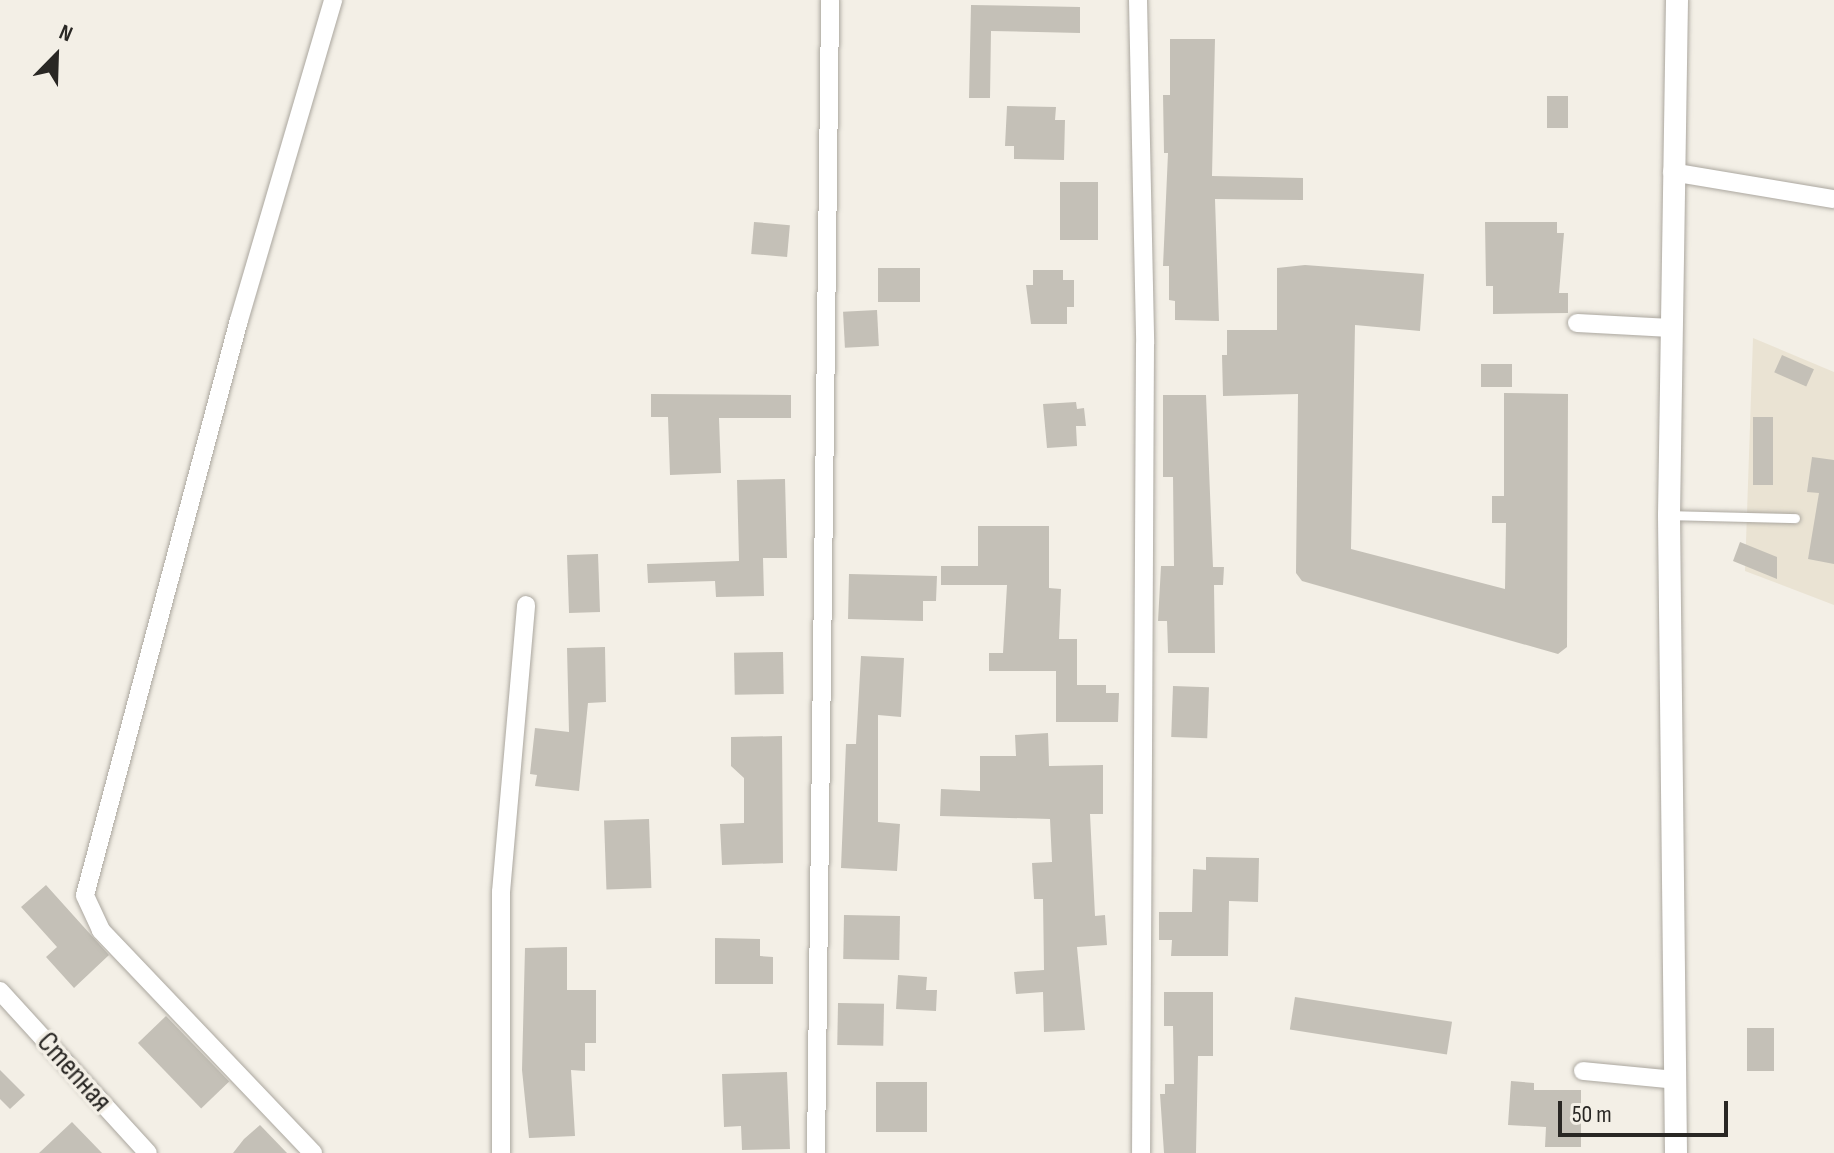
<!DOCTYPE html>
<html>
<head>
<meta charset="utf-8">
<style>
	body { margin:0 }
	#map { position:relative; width:1834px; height:1153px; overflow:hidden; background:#f3efe6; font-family:"Sofia Sans Condensed",sans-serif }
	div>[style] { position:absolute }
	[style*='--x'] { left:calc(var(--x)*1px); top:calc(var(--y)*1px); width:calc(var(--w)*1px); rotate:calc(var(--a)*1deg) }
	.built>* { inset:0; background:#eae3d3 }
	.building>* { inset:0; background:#c4c0b7; transform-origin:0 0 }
	.roads { filter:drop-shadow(0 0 2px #aba79f) drop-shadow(0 0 2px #aba79f) }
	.service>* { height:9px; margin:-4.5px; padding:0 4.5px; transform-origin:4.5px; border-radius:4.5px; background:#fff }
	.minor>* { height:18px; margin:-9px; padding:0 9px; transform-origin:9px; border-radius:9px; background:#fff }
	.tertiary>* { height:22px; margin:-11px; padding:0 11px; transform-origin:11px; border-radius:11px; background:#fff }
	span { translate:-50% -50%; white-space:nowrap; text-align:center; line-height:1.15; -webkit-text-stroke:7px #f3efe6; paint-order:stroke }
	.street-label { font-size:30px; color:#292724 }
	.north { position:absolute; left:16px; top:16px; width:80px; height:80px; -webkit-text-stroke:6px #f3efe6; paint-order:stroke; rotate:23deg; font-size:22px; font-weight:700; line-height:32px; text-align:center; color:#292724 }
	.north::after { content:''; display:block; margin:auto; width:28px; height:36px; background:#292724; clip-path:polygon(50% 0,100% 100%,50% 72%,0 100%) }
	.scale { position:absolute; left:1558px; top:1101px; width:170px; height:36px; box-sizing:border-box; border:4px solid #292724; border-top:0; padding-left:10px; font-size:24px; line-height:28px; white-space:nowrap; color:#292724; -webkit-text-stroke:6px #f3efe6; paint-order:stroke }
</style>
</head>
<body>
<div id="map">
	<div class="built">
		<i style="clip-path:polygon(1753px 338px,1834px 372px,1834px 605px,1745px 571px)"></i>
	</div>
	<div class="building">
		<i style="clip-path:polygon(971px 5px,1080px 7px,1080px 33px,991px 31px,990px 98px,969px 98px)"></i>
		<i style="clip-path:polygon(1170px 39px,1215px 39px,1212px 176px,1303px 178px,1303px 200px,1215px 199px,1219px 321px,1175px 320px,1175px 301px,1169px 300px,1169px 266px,1163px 266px,1168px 153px,1164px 153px,1163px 95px,1170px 95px)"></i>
		<i style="left:1568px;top:96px;width:32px;height:21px;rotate:90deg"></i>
		<i style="clip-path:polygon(1007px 106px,1056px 107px,1055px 120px,1065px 120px,1064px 160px,1014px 159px,1014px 146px,1005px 146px)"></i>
		<i style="left:1060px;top:182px;width:38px;height:58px"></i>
		<i style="left:754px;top:222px;width:36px;height:32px;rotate:5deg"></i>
		<i style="clip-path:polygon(1485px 222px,1557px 222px,1557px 233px,1564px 233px,1559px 293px,1568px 293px,1568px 313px,1493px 314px,1493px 286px,1486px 286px)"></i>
		<i style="clip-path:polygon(1305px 265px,1424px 274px,1420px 331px,1355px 325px,1351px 549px,1505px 589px,1506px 523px,1492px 523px,1492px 496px,1504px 496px,1504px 393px,1568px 394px,1567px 647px,1558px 654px,1302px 581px,1296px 573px,1298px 394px,1223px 396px,1222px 355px,1227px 355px,1227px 330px,1277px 330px,1277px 268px)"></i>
		<i style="left:878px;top:268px;width:42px;height:34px"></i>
		<i style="clip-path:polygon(1033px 270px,1063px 270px,1063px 280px,1074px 280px,1074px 307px,1067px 307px,1067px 324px,1031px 324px,1026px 285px,1033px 285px)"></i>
		<i style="left:877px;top:310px;width:36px;height:34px;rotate:87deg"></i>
		<i style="left:1782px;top:355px;width:35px;height:19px;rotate:24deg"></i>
		<i style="left:1512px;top:364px;width:23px;height:31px;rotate:90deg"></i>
		<i style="clip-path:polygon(651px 394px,791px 395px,791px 418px,719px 418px,721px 473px,670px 475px,668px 417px,651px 417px)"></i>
		<i style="clip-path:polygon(1163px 395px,1206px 395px,1213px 567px,1224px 567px,1223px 585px,1214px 585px,1215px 653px,1168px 653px,1167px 621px,1158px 621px,1161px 566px,1174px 566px,1173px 477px,1163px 477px)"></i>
		<i style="clip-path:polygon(1076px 402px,1077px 409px,1084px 408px,1086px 426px,1076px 426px,1077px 446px,1047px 448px,1043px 404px)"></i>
		<i style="left:1753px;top:417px;width:20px;height:68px"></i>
		<i style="clip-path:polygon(1812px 457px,1834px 460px,1834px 564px,1808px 559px,1819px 493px,1807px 492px)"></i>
		<i style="clip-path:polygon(785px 479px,787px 558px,763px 558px,764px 596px,716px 597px,715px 581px,648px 583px,647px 564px,739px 561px,737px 480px)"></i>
		<i style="clip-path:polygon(978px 526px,1049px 526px,1049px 588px,1061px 589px,1059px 639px,1077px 639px,1077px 685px,1106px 685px,1106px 693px,1119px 693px,1118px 722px,1056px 722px,1056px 671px,989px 671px,989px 653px,1003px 653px,1007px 585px,941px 585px,941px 566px,978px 566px)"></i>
		<i style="clip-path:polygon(1740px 542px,1777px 557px,1777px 579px,1733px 561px)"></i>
		<i style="left:598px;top:554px;width:58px;height:31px;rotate:88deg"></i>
		<i style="clip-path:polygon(849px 574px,937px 576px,936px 601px,923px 601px,923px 621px,848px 619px)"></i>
		<i style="clip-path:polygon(605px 647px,606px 702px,588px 703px,579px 791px,535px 786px,537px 775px,530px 774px,535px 728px,569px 732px,567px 648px)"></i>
		<i style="left:783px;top:652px;width:42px;height:49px;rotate:89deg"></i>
		<i style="clip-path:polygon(861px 656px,904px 658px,901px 717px,878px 715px,878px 822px,900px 824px,897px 871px,841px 868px,846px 744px,856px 744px)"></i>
		<i style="left:1173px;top:686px;width:36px;height:51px;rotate:2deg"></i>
		<i style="clip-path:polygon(1048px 733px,1049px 766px,1103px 765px,1103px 814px,1090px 814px,1095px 916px,1105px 915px,1107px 945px,1077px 947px,1085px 1030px,1044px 1032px,1043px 992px,1016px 994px,1014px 972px,1044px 970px,1043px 899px,1034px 899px,1032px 863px,1052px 862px,1050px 819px,940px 816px,941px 789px,980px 791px,980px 756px,1016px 756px,1015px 735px)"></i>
		<i style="clip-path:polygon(782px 736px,783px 863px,722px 865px,720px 824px,744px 823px,744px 778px,731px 766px,731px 737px)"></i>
		<i style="left:649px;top:819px;width:69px;height:45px;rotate:88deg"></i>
		<i style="clip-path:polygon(1206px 857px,1259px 858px,1258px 902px,1229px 901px,1228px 956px,1171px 956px,1172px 940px,1159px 940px,1159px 912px,1192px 912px,1193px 869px,1206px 870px)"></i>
		<i style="clip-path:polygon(46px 885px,109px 955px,74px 988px,46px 957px,57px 947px,21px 907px)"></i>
		<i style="left:844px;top:915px;width:56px;height:44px;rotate:1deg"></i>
		<i style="clip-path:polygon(715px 938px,760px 939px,760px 956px,773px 957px,773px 984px,715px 984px)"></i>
		<i style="clip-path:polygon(567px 947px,567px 990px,596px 990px,596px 1043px,585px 1043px,585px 1071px,571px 1070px,575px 1136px,529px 1138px,522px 1070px,525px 948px)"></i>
		<i style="clip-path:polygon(898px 975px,927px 977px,926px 990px,937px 990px,936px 1011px,896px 1009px)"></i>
		<i style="clip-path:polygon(1164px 992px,1213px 992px,1213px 1056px,1198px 1056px,1196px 1153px,1164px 1153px,1160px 1094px,1165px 1094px,1165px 1084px,1174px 1084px,1173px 1026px,1164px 1026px)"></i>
		<i style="left:1295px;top:997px;width:159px;height:33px;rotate:9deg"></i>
		<i style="left:838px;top:1003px;width:46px;height:42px;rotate:1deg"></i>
		<i style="left:166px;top:1016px;width:91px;height:39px;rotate:46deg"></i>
		<i style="left:1747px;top:1028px;width:27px;height:43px"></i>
		<i style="clip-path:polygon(0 1070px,25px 1095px,10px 1109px,0 1099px)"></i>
		<i style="clip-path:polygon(787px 1072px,790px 1149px,742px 1150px,741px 1126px,724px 1127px,722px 1074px)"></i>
		<i style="clip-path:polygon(1511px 1081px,1534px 1083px,1534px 1090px,1581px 1090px,1581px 1147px,1545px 1147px,1546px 1127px,1508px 1125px)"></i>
		<i style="left:876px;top:1082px;width:51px;height:50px"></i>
		<i style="clip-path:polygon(72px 1122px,102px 1153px,39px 1153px)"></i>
		<i style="clip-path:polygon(260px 1125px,287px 1153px,233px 1153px,244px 1139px)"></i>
	</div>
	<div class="roads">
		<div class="service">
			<i style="--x:1669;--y:515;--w:126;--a:1.4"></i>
		</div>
		<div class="minor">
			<i style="--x:1138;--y:0;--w:344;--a:88.8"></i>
			<i style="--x:1145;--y:344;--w:809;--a:90.28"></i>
			<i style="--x:1672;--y:172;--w:164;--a:9.5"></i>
			<i style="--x:1577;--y:323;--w:94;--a:3"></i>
			<i style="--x:0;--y:991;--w:219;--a:47.6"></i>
			<i style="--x:1583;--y:1071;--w:94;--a:5.5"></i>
			<i style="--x:313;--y:1153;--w:308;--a:-133.6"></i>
			<i style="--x:101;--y:930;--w:38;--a:-115"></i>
			<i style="--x:85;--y:895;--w:595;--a:-75.01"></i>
			<i style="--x:239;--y:320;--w:334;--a:-73.6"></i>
			<i style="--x:501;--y:1153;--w:261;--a:-90"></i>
			<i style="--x:501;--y:892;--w:288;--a:-85"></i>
			<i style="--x:816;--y:1153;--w:1153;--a:-89.3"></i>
		</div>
		<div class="tertiary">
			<i style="--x:1676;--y:1153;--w:638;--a:-90.63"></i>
			<i style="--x:1669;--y:515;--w:515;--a:-89.11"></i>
		</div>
	</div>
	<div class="street-label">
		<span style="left:74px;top:1072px;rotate:48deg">Степная</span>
	</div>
	<div class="north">N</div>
	<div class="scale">50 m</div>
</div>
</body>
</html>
